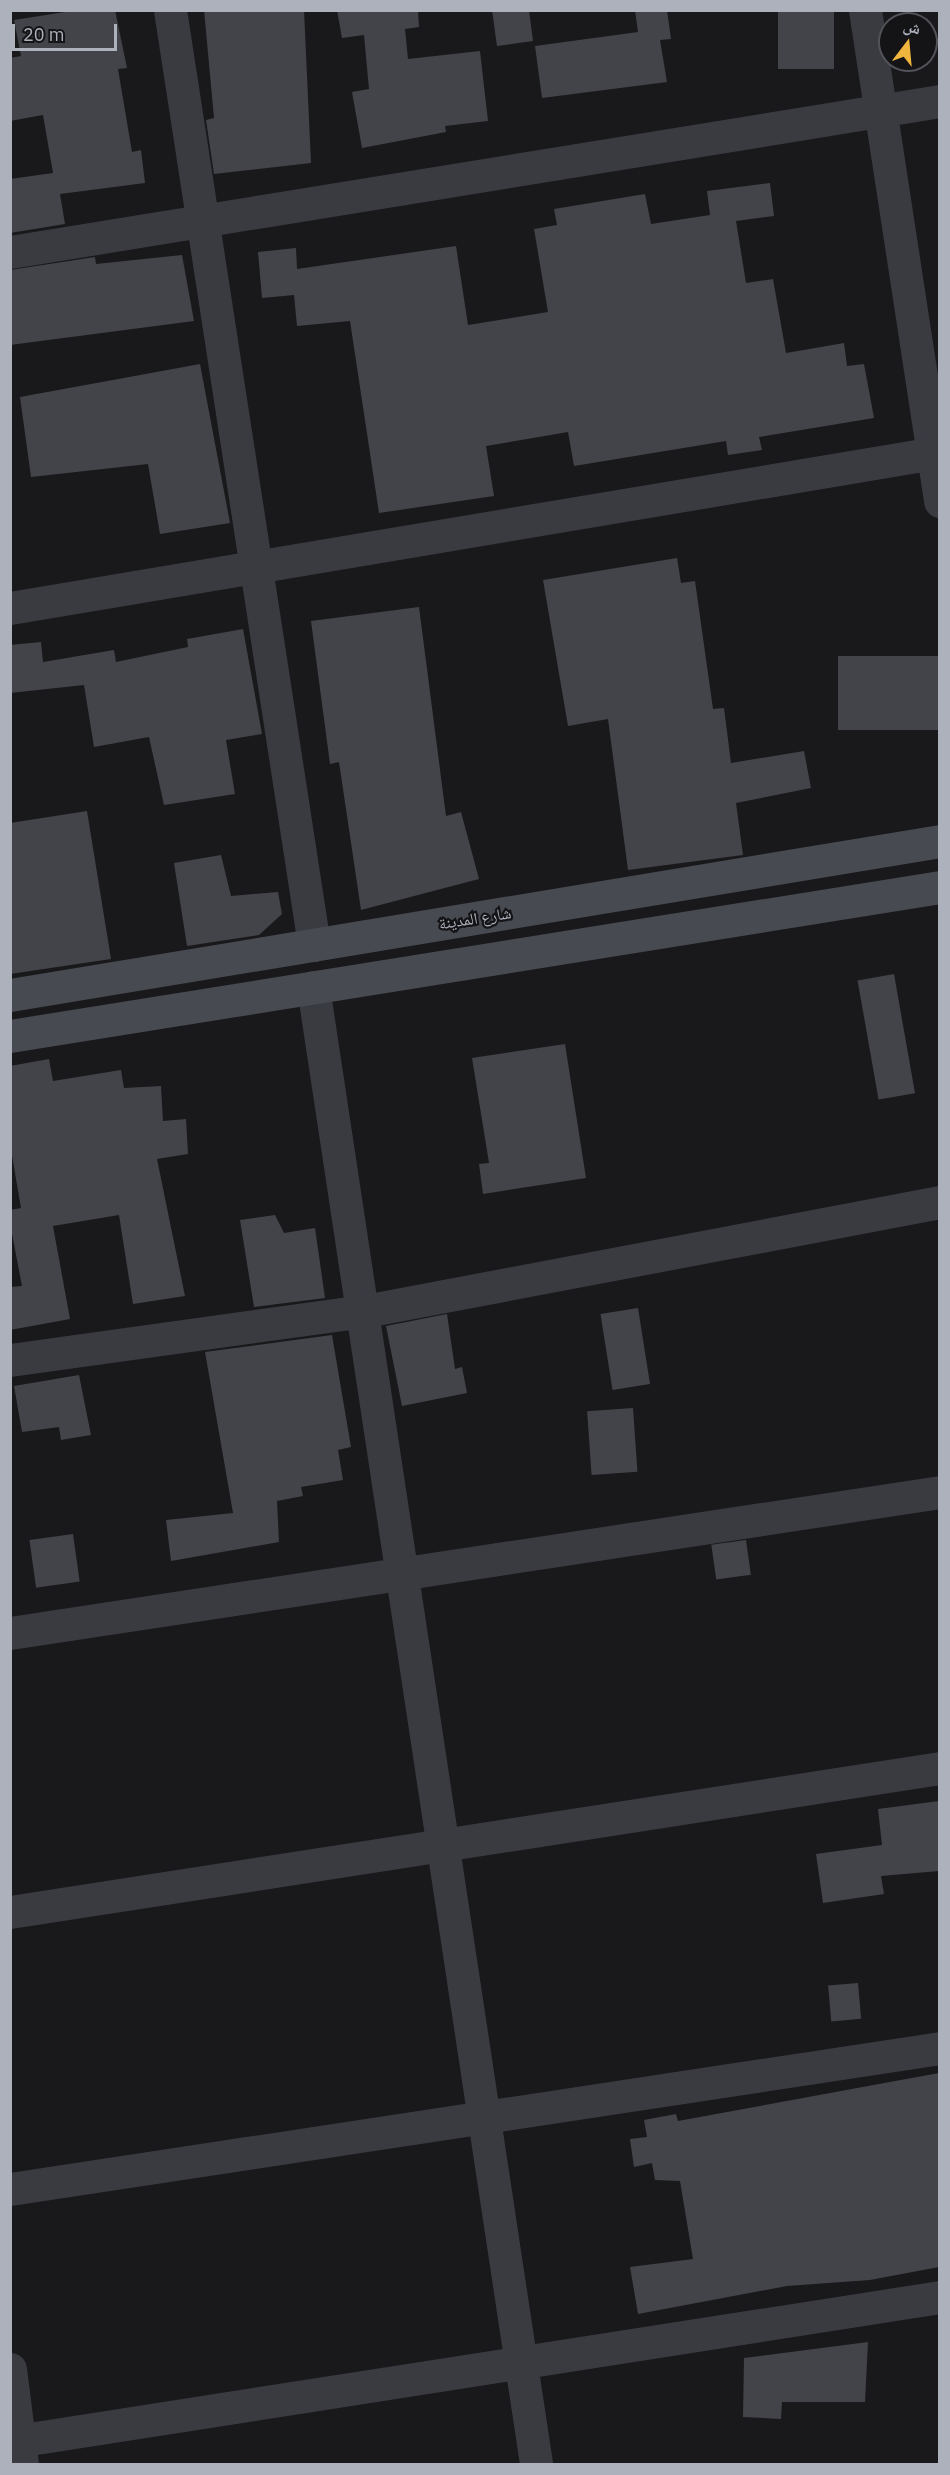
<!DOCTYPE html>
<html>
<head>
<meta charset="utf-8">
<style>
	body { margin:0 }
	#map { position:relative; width:950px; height:2475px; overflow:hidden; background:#19191c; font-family:"IBM Plex Sans","Noto Naskh Arabic",sans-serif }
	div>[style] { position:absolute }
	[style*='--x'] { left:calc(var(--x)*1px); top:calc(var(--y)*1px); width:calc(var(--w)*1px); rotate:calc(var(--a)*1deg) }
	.building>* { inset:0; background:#434449; transform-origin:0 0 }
	.street>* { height:33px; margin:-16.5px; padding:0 16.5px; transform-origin:16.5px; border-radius:16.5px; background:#3a3b41 }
	.secondary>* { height:33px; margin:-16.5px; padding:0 16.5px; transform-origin:16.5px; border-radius:16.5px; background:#484a51 }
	span { translate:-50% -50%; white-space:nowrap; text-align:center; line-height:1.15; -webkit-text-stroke:4.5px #141417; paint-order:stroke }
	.street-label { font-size:16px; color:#acb1bb }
	.frame { position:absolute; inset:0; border:12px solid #acb1bb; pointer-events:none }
	.north { position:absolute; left:878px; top:12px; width:60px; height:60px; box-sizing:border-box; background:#141417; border:2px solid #515359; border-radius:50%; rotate:16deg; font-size:16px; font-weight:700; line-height:24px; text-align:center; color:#acb1bb }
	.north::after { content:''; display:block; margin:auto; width:21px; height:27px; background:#f0b53d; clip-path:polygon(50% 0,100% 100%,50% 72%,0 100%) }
	.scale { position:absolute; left:12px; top:24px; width:105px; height:27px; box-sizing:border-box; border:3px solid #acb1bb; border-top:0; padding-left:8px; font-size:18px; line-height:21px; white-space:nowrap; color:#acb1bb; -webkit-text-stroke:4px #141417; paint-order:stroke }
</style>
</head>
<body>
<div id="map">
	<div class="building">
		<i style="clip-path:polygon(78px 10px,115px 10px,127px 68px,118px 69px,132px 152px,141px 150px,145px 183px,60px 194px,65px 224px,10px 233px,10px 179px,53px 173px,43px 115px,10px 121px,10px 58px,21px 56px,14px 20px)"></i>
		<i style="clip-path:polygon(204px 10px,304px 10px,311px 163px,214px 174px,206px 120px,214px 118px)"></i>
		<i style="clip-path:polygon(337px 10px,418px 10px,419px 27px,405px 29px,408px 59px,480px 51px,488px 121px,445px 126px,446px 132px,362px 148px,352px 92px,369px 89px,364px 35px,342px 38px)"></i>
		<i style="clip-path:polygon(492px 10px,529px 10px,533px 41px,497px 46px)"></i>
		<i style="clip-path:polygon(635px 10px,667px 10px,671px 39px,660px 40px,667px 82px,542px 98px,535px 46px,638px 32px)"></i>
		<i style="left:778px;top:10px;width:56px;height:59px"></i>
		<i style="clip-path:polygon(770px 183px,774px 216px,736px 221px,746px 283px,773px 279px,786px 353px,844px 343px,847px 366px,864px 364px,874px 418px,759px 437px,762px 450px,728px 455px,726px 441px,574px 466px,568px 432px,486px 446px,494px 496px,379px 513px,350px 321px,297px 326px,294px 295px,262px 298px,258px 252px,296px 248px,297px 269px,456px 246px,468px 325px,548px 312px,534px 229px,557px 225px,554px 209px,645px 194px,651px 224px,710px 215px,707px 191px)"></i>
		<i style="clip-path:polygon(182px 255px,194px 321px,10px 345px,10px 270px,95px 257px,96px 264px)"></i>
		<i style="clip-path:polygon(200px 364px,230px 523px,160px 534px,148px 464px,31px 477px,20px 397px)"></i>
		<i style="clip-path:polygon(677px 558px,681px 583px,695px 581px,713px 709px,724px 708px,731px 763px,804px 751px,811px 788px,736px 803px,743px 855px,628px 870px,608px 719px,568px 726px,543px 580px)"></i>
		<i style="clip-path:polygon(419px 607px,446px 816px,461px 812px,479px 879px,361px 910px,339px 762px,330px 764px,311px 621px)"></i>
		<i style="clip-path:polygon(243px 629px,262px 734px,226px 740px,235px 794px,164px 805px,149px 737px,94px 747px,84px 685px,10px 693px,10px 645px,41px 642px,43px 662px,114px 650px,116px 662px,188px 647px,187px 639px)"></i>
		<i style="left:939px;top:656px;width:74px;height:101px;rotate:90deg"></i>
		<i style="clip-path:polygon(87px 811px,111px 959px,10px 974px,10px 823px)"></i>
		<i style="clip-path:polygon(221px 855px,231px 896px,278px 892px,282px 914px,259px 935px,187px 946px,174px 863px)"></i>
		<i style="left:894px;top:974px;width:121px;height:37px;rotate:80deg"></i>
		<i style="clip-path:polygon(565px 1044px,586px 1178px,483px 1194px,479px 1164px,489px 1163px,472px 1058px)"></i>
		<i style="clip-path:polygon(49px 1059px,53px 1081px,121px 1070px,124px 1088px,161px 1086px,163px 1121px,186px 1119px,188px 1154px,157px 1159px,185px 1296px,133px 1304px,119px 1215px,53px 1226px,70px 1319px,10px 1330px,10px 1287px,22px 1286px,10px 1223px,10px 1210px,21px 1208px,10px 1144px,10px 1066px)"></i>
		<i style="clip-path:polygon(275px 1215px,284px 1233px,315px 1228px,325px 1298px,254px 1307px,240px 1220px)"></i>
		<i style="left:638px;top:1308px;width:77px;height:38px;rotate:81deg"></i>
		<i style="clip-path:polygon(447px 1314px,455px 1369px,462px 1367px,467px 1393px,402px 1406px,386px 1326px)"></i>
		<i style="clip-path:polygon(332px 1335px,351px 1447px,338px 1450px,343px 1480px,301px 1487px,303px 1496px,277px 1501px,279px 1542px,171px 1561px,166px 1520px,233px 1513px,205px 1352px)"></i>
		<i style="clip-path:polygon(79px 1375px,91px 1435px,61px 1440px,59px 1427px,22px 1432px,14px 1386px)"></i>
		<i style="left:633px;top:1408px;width:64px;height:46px;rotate:86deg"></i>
		<i style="left:73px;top:1534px;width:48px;height:44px;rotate:82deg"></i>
		<i style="left:746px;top:1540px;width:35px;height:35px;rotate:82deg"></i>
		<i style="clip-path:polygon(939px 1801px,939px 1871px,881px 1876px,884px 1894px,823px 1903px,816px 1854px,882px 1845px,878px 1809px)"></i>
		<i style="left:858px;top:1983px;width:36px;height:30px;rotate:85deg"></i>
		<i style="clip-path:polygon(939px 2073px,939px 2267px,870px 2280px,787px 2286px,638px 2314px,630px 2267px,693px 2259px,680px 2181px,655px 2180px,652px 2163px,634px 2167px,630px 2139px,647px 2137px,644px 2120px,676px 2114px,678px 2121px)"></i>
		<i style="clip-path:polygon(868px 2342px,865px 2402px,782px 2402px,781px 2419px,743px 2417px,744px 2358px)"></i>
	</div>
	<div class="street">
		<i style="--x:170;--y:10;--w:946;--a:81.24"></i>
		<i style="--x:865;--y:10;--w:497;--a:81.3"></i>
		<i style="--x:10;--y:252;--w:942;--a:-9.22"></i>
		<i style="--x:10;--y:608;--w:943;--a:-9.52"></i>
		<i style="--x:313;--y:987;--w:1494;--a:81.41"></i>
		<i style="--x:10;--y:1360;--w:358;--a:-7.9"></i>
		<i style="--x:365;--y:1311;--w:585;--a:-10.73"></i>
		<i style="--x:10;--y:1633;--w:941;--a:-8.62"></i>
		<i style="--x:10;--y:1912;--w:941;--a:-8.8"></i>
		<i style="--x:10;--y:2189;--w:941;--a:-8.62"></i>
		<i style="--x:10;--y:2369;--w:96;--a:82.8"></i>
		<i style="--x:10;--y:2442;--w:941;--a:-8.86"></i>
	</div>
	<div class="secondary">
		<i style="--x:10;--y:995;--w:943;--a:-9.4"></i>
		<i style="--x:10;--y:1036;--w:942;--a:-9.1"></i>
	</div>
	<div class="street-label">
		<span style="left:475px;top:918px;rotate:-9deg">شارع المدينة</span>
	</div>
	<div class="frame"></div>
	<div class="north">ش</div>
	<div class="scale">20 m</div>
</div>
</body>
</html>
